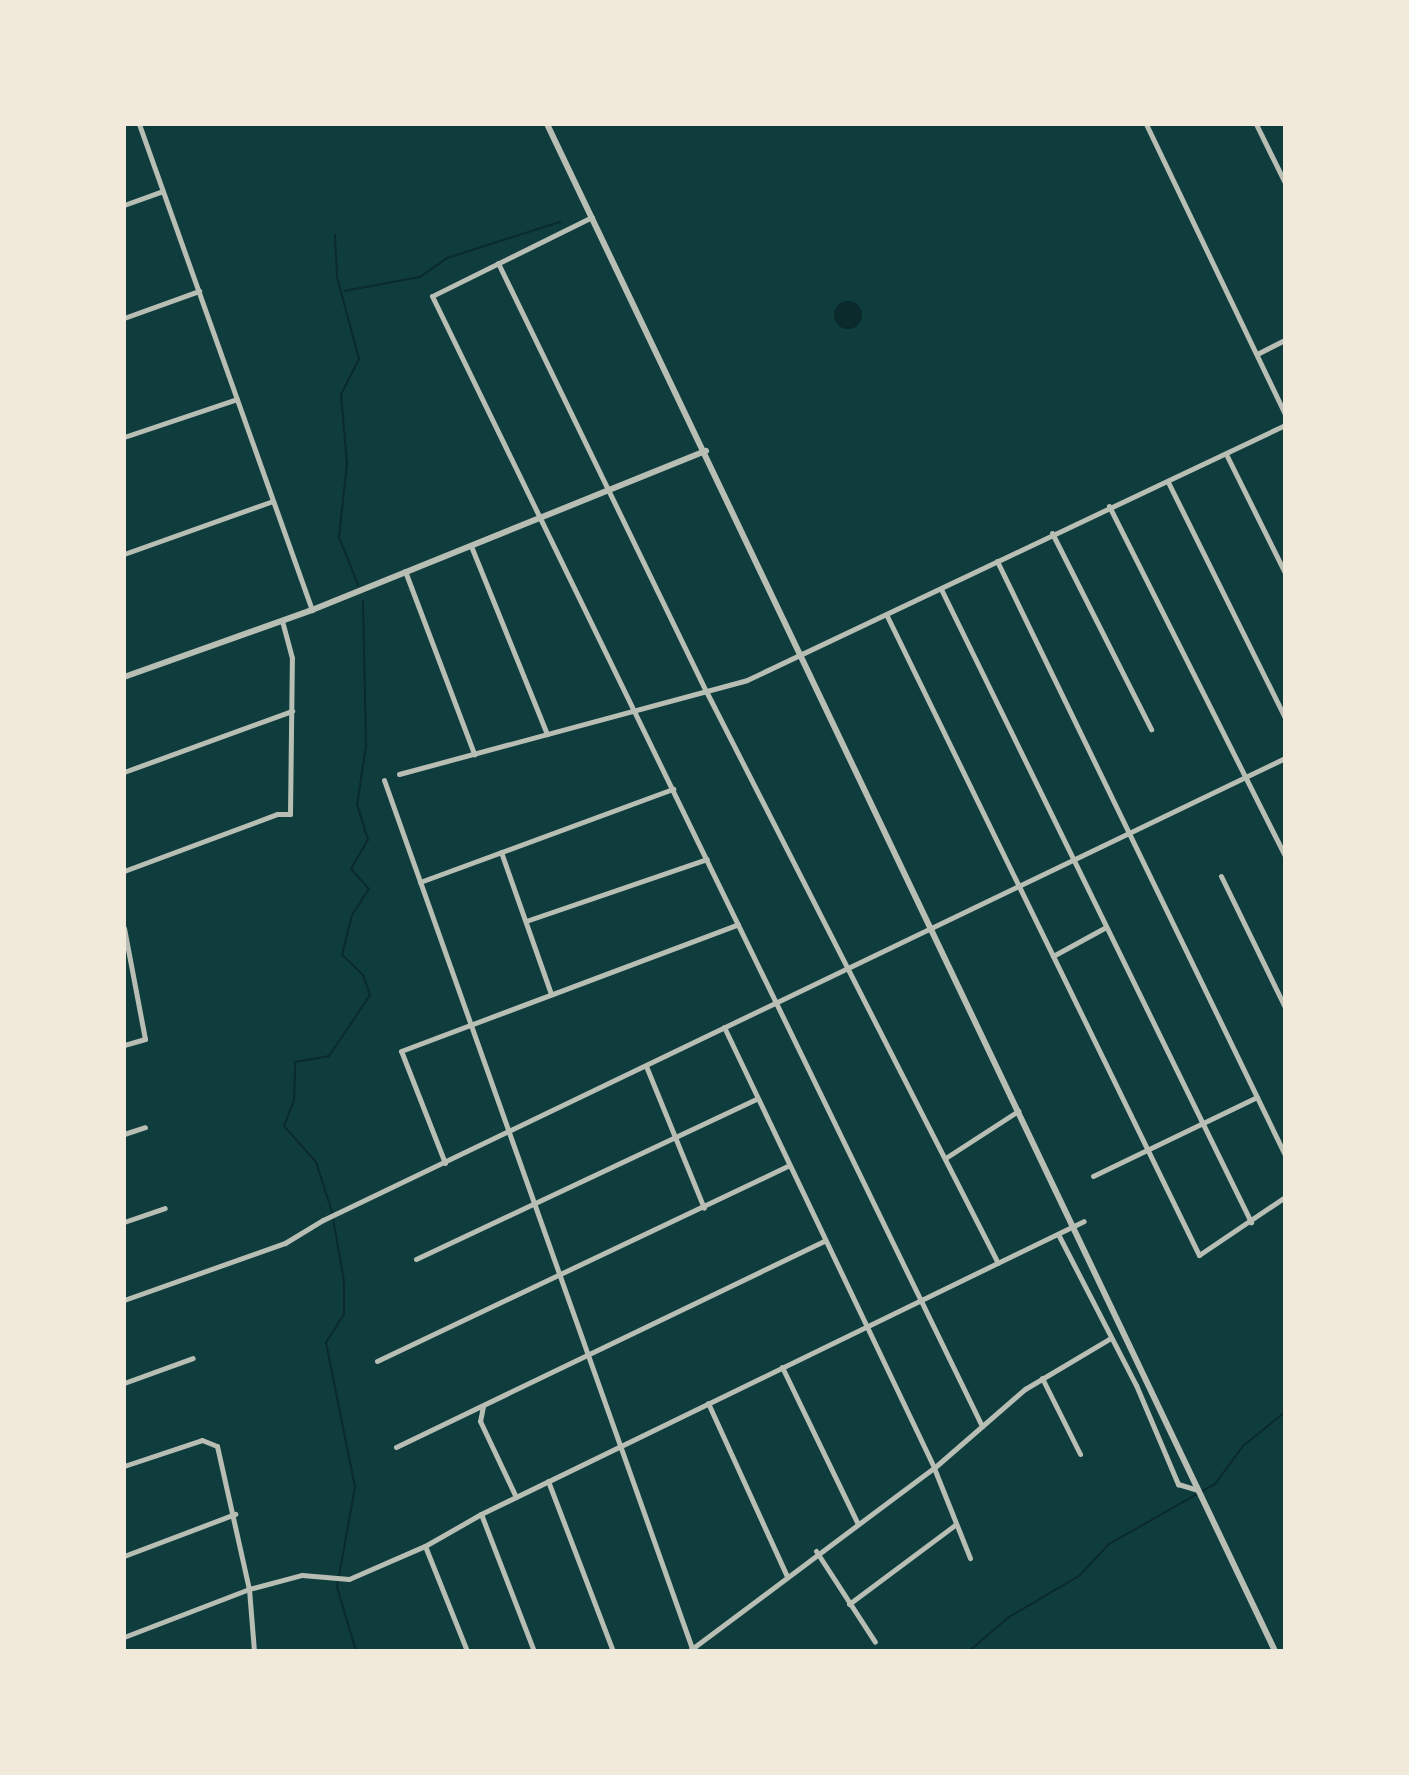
<!DOCTYPE html>
<html>
<head>
<meta charset="utf-8">
<style>
	body { margin:0 }
	#map { position:relative; width:1409px; height:1775px; overflow:hidden; background:#0f3d3e; font-family:Inter,sans-serif }
	div>[style] { position:absolute }
	[style*='--x'] { left:calc(var(--x)*1px); top:calc(var(--y)*1px); width:calc(var(--w)*1px); rotate:calc(var(--a)*1deg) }
	.water>* { inset:0; background:#0a2a2b }
	.round { border-radius:50% }
	.stream>* { height:2px; margin:-1px; padding:0 1px; transform-origin:1px; border-radius:1px; background:#0a2a2b }
	.minor>* { height:5px; margin:-2.5px; padding:0 2.5px; transform-origin:2.5px; border-radius:2.5px; background:#b8beb3 }
	.tertiary>* { height:6px; margin:-3px; padding:0 3px; transform-origin:3px; border-radius:3px; background:#b8beb3 }
	span { translate:-50% -50%; white-space:nowrap; text-align:center; line-height:1.15; -webkit-text-stroke:6px #f1e9da; paint-order:stroke }
	.frame { position:absolute; inset:0; border:126px solid #f1e9da; pointer-events:none }
</style>
</head>
<body>
<div id="map">
	<div class="water">
		<i class="round" style="left:834px;top:301px;width:28px;height:28px"></i>
	</div>
	<div class="stream">
		<i style="--x:335;--y:235;--w:42;--a:87.3"></i>
		<i style="--x:337;--y:277;--w:85;--a:75"></i>
		<i style="--x:359;--y:359;--w:39;--a:117"></i>
		<i style="--x:341;--y:394;--w:70;--a:85.1"></i>
		<i style="--x:347;--y:464;--w:73;--a:96.3"></i>
		<i style="--x:339;--y:537;--w:52;--a:68.4"></i>
		<i style="--x:344;--y:291;--w:77;--a:-10.4"></i>
		<i style="--x:420;--y:277;--w:33;--a:-35"></i>
		<i style="--x:447;--y:258;--w:119;--a:-17.7"></i>
		<i style="--x:332;--y:1212;--w:52;--a:-107.7"></i>
		<i style="--x:316;--y:1162;--w:48;--a:-131.6"></i>
		<i style="--x:284;--y:1126;--w:28;--a:-69"></i>
		<i style="--x:294;--y:1100;--w:38;--a:-88"></i>
		<i style="--x:295;--y:1062;--w:35;--a:-10"></i>
		<i style="--x:329;--y:1056;--w:73;--a:-56.1"></i>
		<i style="--x:370;--y:995;--w:21;--a:-109"></i>
		<i style="--x:363;--y:975;--w:29;--a:-136"></i>
		<i style="--x:342;--y:955;--w:41;--a:-76"></i>
		<i style="--x:352;--y:915;--w:31;--a:-57"></i>
		<i style="--x:369;--y:889;--w:27;--a:-132"></i>
		<i style="--x:351;--y:869;--w:34;--a:-60"></i>
		<i style="--x:368;--y:840;--w:37;--a:-107"></i>
		<i style="--x:357;--y:805;--w:60;--a:-81.3"></i>
		<i style="--x:366;--y:746;--w:145;--a:-91.2"></i>
		<i style="--x:333;--y:1218;--w:65;--a:80.2"></i>
		<i style="--x:344;--y:1282;--w:32;--a:90"></i>
		<i style="--x:344;--y:1314;--w:34;--a:122"></i>
		<i style="--x:326;--y:1343;--w:147;--a:78.6"></i>
		<i style="--x:355;--y:1487;--w:102;--a:100.2"></i>
		<i style="--x:337;--y:1587;--w:67;--a:73.5"></i>
		<i style="--x:969;--y:1651;--w:52;--a:-40.4"></i>
		<i style="--x:1009;--y:1617;--w:81;--a:-30.4"></i>
		<i style="--x:1079;--y:1576;--w:44;--a:-46.8"></i>
		<i style="--x:1109;--y:1544;--w:122;--a:-29.5"></i>
		<i style="--x:1215;--y:1484;--w:47;--a:-53.6"></i>
		<i style="--x:1243;--y:1446;--w:54;--a:-39"></i>
	</div>
	<div class="minor">
		<i style="--x:139;--y:124;--w:516;--a:70.41"></i>
		<i style="--x:1146;--y:124;--w:322;--a:64.4"></i>
		<i style="--x:1256;--y:124;--w:66;--a:63.8"></i>
		<i style="--x:124;--y:205;--w:41;--a:-19.7"></i>
		<i style="--x:592;--y:217;--w:178;--a:153.7"></i>
		<i style="--x:432;--y:296;--w:1257;--a:64.05"></i>
		<i style="--x:498;--y:263;--w:476;--a:64.1"></i>
		<i style="--x:706;--y:691;--w:642;--a:62.96"></i>
		<i style="--x:124;--y:318;--w:80;--a:-19.8"></i>
		<i style="--x:1257;--y:354;--w:31;--a:-27"></i>
		<i style="--x:124;--y:437;--w:119;--a:-18.6"></i>
		<i style="--x:1226;--y:454;--w:133;--a:63.6"></i>
		<i style="--x:1168;--y:482;--w:263;--a:63.6"></i>
		<i style="--x:1109;--y:506;--w:392;--a:63.3"></i>
		<i style="--x:1052;--y:533;--w:220;--a:63.2"></i>
		<i style="--x:471;--y:546;--w:203;--a:68"></i>
		<i style="--x:124;--y:554;--w:158;--a:-19.6"></i>
		<i style="--x:997;--y:561;--w:660;--a:64.13"></i>
		<i style="--x:405;--y:571;--w:196;--a:69.3"></i>
		<i style="--x:942;--y:591;--w:703;--a:63.91"></i>
		<i style="--x:887;--y:616;--w:711;--a:63.98"></i>
		<i style="--x:1199;--y:1255;--w:104;--a:-34"></i>
		<i style="--x:124;--y:772;--w:179;--a:-20"></i>
		<i style="--x:399;--y:774;--w:360;--a:-15.1"></i>
		<i style="--x:747;--y:680;--w:595;--a:-25.36"></i>
		<i style="--x:384;--y:780;--w:924;--a:70.47"></i>
		<i style="--x:501;--y:852;--w:151;--a:70.6"></i>
		<i style="--x:124;--y:871;--w:163;--a:-20.4"></i>
		<i style="--x:277;--y:814;--w:13;--a:0"></i>
		<i style="--x:290;--y:814;--w:156;--a:-89.3"></i>
		<i style="--x:292;--y:658;--w:39;--a:-105"></i>
		<i style="--x:1221;--y:876;--w:146;--a:64"></i>
		<i style="--x:420;--y:882;--w:270;--a:-20.2"></i>
		<i style="--x:526;--y:921;--w:191;--a:-18.9"></i>
		<i style="--x:124;--y:928;--w:113;--a:79.3"></i>
		<i style="--x:145;--y:1039;--w:22;--a:164"></i>
		<i style="--x:1053;--y:956;--w:60;--a:-28.7"></i>
		<i style="--x:724;--y:1027;--w:488;--a:64.5"></i>
		<i style="--x:934;--y:1468;--w:97;--a:68.2"></i>
		<i style="--x:646;--y:1066;--w:153;--a:67.8"></i>
		<i style="--x:124;--y:1134;--w:22;--a:-18"></i>
		<i style="--x:947;--y:1157;--w:85;--a:-32.9"></i>
		<i style="--x:445;--y:1163;--w:120;--a:-111.4"></i>
		<i style="--x:401;--y:1051;--w:360;--a:-20.6"></i>
		<i style="--x:1093;--y:1176;--w:182;--a:-25.7"></i>
		<i style="--x:124;--y:1222;--w:43;--a:-18.9"></i>
		<i style="--x:1058;--y:1234;--w:170;--a:62.7"></i>
		<i style="--x:1136;--y:1385;--w:108;--a:67"></i>
		<i style="--x:1178;--y:1484;--w:21;--a:17"></i>
		<i style="--x:416;--y:1259;--w:376;--a:-25.2"></i>
		<i style="--x:124;--y:1300;--w:171;--a:-19.5"></i>
		<i style="--x:285;--y:1243;--w:44;--a:-31.2"></i>
		<i style="--x:323;--y:1220;--w:1067;--a:-25.65"></i>
		<i style="--x:377;--y:1361;--w:455;--a:-25.4"></i>
		<i style="--x:782;--y:1367;--w:172;--a:64.2"></i>
		<i style="--x:1042;--y:1378;--w:85;--a:63.4"></i>
		<i style="--x:124;--y:1383;--w:73;--a:-19.9"></i>
		<i style="--x:708;--y:1403;--w:190;--a:65.5"></i>
		<i style="--x:483;--y:1406;--w:15;--a:101"></i>
		<i style="--x:480;--y:1421;--w:84;--a:64.7"></i>
		<i style="--x:396;--y:1447;--w:475;--a:-25.7"></i>
		<i style="--x:124;--y:1466;--w:82;--a:-18.4"></i>
		<i style="--x:202;--y:1440;--w:16;--a:22"></i>
		<i style="--x:217;--y:1446;--w:147;--a:77.4"></i>
		<i style="--x:249;--y:1589;--w:62;--a:85.4"></i>
		<i style="--x:548;--y:1481;--w:182;--a:69.1"></i>
		<i style="--x:481;--y:1514;--w:147;--a:68.9"></i>
		<i style="--x:425;--y:1546;--w:113;--a:68.2"></i>
		<i style="--x:816;--y:1551;--w:108;--a:57"></i>
		<i style="--x:124;--y:1556;--w:119;--a:-20.7"></i>
		<i style="--x:849;--y:1604;--w:132;--a:-36.7"></i>
		<i style="--x:124;--y:1637;--w:134;--a:-21"></i>
		<i style="--x:249;--y:1589;--w:55;--a:-14.8"></i>
		<i style="--x:302;--y:1575;--w:47;--a:4.9"></i>
		<i style="--x:349;--y:1579;--w:83;--a:-23.5"></i>
		<i style="--x:425;--y:1546;--w:64;--a:-29.7"></i>
		<i style="--x:481;--y:1514;--w:670;--a:-25.92"></i>
		<i style="--x:689;--y:1651;--w:306;--a:-36.8"></i>
		<i style="--x:934;--y:1468;--w:121;--a:-41"></i>
		<i style="--x:1025;--y:1389;--w:100;--a:-30.7"></i>
	</div>
	<div class="tertiary">
		<i style="--x:547;--y:124;--w:1692;--a:64.51"></i>
		<i style="--x:124;--y:677;--w:200;--a:-19.6"></i>
		<i style="--x:312;--y:610;--w:425;--a:-22"></i>
	</div>
	<div class="frame"></div>
</div>
</body>
</html>
